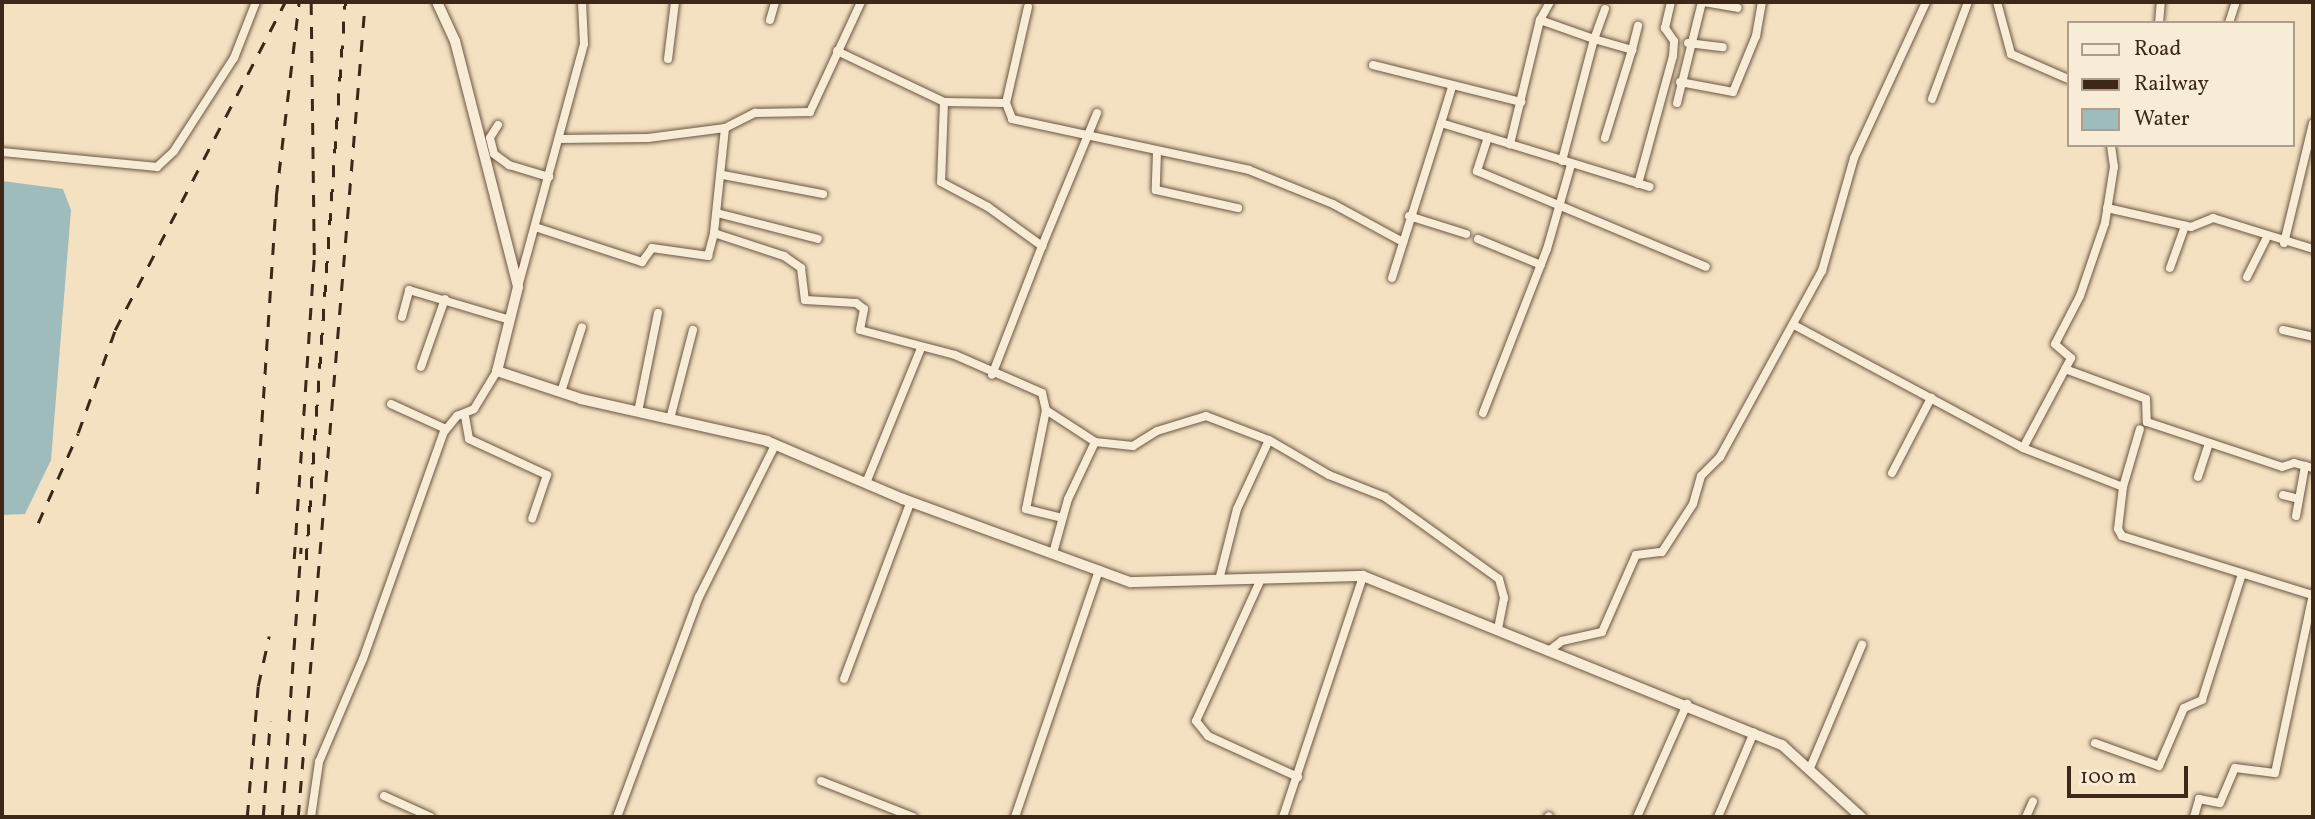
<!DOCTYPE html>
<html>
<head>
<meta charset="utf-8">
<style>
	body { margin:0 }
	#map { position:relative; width:2315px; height:819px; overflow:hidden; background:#f4e1c2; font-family:Vollkorn,serif }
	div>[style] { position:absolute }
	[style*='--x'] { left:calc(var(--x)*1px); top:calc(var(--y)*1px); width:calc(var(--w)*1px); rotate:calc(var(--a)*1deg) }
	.water>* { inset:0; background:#9ebcbb }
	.roads { filter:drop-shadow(0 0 2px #6b5642) drop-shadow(0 0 2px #6b5642) }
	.minor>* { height:8px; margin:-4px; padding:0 4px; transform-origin:4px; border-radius:4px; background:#f8ecd7 }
	.tertiary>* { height:10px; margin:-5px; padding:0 5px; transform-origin:5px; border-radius:5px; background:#f8ecd7 }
	.rail>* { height:2.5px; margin-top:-1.25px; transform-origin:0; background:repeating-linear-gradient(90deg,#3d2717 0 12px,transparent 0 24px) }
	span { translate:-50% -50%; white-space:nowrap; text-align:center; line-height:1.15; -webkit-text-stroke:6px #f8ecd7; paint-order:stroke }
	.frame { position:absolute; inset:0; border:4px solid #3d2717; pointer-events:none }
	.legend { position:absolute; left:2067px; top:21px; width:228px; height:126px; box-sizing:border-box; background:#f8ecd7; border:2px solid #ad9d8a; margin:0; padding:9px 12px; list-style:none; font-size:21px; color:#3d2717 }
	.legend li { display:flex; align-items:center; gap:14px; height:35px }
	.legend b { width:35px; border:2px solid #ad9d8a }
	.scale { position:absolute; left:2067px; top:766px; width:121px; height:32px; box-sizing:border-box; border:4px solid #3d2717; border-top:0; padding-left:9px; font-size:21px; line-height:24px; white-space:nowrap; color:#3d2717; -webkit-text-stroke:5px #f8ecd7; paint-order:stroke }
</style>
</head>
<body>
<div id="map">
	<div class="water">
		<i style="clip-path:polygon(2px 181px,63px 189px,71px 210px,51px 460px,25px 514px,2px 515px)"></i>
	</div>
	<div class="roads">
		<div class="minor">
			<i style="--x:1550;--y:2;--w:21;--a:119"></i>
			<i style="--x:1540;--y:20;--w:128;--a:103.6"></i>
			<i style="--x:1510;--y:144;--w:146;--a:17.1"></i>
			<i style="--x:1704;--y:2;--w:34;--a:10"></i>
			<i style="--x:1997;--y:2;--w:54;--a:74.9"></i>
			<i style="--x:2011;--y:54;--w:62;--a:23.7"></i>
			<i style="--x:1028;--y:7;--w:98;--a:102.9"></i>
			<i style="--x:1006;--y:103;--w:17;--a:69"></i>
			<i style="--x:1012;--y:119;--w:242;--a:12.1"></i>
			<i style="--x:1249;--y:170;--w:91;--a:22"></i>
			<i style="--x:1333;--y:204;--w:80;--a:28.5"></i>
			<i style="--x:1605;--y:9;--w:32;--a:110"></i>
			<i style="--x:1594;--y:39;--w:40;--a:16"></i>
			<i style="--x:1632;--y:50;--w:92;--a:107.1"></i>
			<i style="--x:770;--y:20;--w:19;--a:-74"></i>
			<i style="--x:1540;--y:20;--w:57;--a:19.4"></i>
			<i style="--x:1594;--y:39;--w:126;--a:104.7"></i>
			<i style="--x:2159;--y:23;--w:21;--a:-85"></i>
			<i style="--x:2229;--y:23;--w:22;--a:-72"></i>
			<i style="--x:1688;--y:43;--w:35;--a:7"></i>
			<i style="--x:1632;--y:50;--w:25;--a:-76"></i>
			<i style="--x:837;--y:51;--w:119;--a:25.5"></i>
			<i style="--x:944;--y:102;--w:80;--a:92.1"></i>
			<i style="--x:941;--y:182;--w:53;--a:28"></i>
			<i style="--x:988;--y:207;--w:67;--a:35.8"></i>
			<i style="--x:1042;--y:246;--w:138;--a:111.2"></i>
			<i style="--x:668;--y:59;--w:57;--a:-83"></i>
			<i style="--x:1373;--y:65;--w:153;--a:14"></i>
			<i style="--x:1680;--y:82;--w:54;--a:10.7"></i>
			<i style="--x:1733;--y:92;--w:61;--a:-67.7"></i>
			<i style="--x:1756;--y:36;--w:35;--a:-80"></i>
			<i style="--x:1932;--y:99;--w:103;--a:-69.6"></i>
			<i style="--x:944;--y:102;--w:62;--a:0.9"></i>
			<i style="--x:1677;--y:103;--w:104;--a:-76.1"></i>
			<i style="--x:1441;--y:123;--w:39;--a:-73"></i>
			<i style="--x:498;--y:125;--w:15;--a:122"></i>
			<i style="--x:490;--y:138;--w:16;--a:76"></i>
			<i style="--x:494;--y:154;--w:19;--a:36"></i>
			<i style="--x:509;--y:165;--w:42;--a:16.7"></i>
			<i style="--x:725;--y:128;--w:106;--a:96"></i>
			<i style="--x:714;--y:233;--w:74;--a:18.2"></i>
			<i style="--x:784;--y:256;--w:21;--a:35"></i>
			<i style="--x:801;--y:268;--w:32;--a:83"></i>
			<i style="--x:805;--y:300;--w:51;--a:3.4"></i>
			<i style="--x:856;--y:303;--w:10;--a:37"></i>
			<i style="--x:864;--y:309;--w:21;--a:101"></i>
			<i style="--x:860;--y:330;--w:98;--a:14.7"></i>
			<i style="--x:955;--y:355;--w:95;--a:23.6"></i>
			<i style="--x:1042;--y:393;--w:17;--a:77"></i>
			<i style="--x:1046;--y:410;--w:59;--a:33.1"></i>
			<i style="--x:1095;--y:442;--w:63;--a:115.3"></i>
			<i style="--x:1068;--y:499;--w:56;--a:105.5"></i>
			<i style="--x:1488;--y:137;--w:36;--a:108"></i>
			<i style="--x:1477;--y:171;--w:248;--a:22.7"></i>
			<i style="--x:559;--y:139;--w:89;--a:-0.6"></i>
			<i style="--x:648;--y:138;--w:78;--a:-7.4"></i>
			<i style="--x:725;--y:128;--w:34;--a:-27"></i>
			<i style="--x:755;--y:113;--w:55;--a:-1"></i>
			<i style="--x:810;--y:112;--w:121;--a:-65.1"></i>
			<i style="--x:2;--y:152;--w:156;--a:5.5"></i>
			<i style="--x:157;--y:167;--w:23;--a:-43"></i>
			<i style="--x:174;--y:151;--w:111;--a:-57.2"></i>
			<i style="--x:234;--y:58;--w:60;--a:-68.6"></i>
			<i style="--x:1157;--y:152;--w:38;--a:92"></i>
			<i style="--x:1156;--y:190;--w:84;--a:12.4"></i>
			<i style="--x:723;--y:175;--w:102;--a:10.8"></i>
			<i style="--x:1638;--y:184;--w:133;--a:-74.7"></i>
			<i style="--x:1673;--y:56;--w:15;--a:-86"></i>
			<i style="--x:1674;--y:41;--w:16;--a:-125"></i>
			<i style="--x:1665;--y:28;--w:27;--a:-77"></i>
			<i style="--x:2107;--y:208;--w:86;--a:12.7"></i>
			<i style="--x:2191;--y:227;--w:24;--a:-22"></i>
			<i style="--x:2213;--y:218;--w:105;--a:17.2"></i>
			<i style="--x:717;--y:213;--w:104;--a:14.4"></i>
			<i style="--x:1409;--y:216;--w:60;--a:17.5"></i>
			<i style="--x:535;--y:227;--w:113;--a:18.1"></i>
			<i style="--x:642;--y:262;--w:17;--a:-54"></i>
			<i style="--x:652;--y:248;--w:57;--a:8.1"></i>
			<i style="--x:708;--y:256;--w:24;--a:-75"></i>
			<i style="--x:1478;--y:239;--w:68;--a:22.4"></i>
			<i style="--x:2284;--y:243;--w:123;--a:-76.4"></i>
			<i style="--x:1042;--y:246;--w:144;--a:-67.5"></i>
			<i style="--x:2170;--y:268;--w:45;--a:-70.3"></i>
			<i style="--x:2247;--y:277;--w:42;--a:-63.4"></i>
			<i style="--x:1392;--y:278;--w:163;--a:-72.5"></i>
			<i style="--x:1441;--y:123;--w:72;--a:16.9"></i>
			<i style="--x:518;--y:287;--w:252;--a:-74.8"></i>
			<i style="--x:584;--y:44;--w:42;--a:-92.7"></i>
			<i style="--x:402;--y:317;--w:28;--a:-75"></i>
			<i style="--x:409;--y:290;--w:105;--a:16.5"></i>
			<i style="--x:1794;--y:325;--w:260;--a:28.2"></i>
			<i style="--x:2023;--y:448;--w:107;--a:21.3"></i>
			<i style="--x:2123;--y:487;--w:42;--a:96.8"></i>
			<i style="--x:2118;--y:529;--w:8;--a:60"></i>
			<i style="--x:2122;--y:536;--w:200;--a:17.2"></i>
			<i style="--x:2283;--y:330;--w:31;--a:13"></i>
			<i style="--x:421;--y:367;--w:72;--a:-70.6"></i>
			<i style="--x:2065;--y:369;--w:86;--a:20.3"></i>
			<i style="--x:2146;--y:399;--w:23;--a:88"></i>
			<i style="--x:2147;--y:422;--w:142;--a:18.4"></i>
			<i style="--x:2282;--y:467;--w:13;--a:-18"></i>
			<i style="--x:2294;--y:463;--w:20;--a:15"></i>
			<i style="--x:561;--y:392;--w:68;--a:-72.1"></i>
			<i style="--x:391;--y:404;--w:60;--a:24.4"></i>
			<i style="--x:1046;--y:410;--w:101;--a:101.4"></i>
			<i style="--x:1026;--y:509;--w:37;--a:14"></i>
			<i style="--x:638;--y:412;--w:101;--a:-78.6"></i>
			<i style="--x:1483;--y:413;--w:176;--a:-68.7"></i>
			<i style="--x:1547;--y:249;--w:87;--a:-74.1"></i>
			<i style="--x:465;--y:416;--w:23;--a:80"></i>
			<i style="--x:469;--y:439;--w:86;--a:24.8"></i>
			<i style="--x:547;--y:475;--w:46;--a:108.8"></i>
			<i style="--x:670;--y:419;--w:92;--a:-75.5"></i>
			<i style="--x:1095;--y:442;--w:38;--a:6"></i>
			<i style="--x:1133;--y:446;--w:28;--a:-32"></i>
			<i style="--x:1157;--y:431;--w:51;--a:-17"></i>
			<i style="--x:1206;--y:416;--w:67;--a:20.9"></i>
			<i style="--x:1269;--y:440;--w:69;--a:30.3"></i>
			<i style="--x:1329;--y:475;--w:60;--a:21.4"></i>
			<i style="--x:1385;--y:497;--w:140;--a:35.7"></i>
			<i style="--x:1499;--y:579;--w:20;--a:75"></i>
			<i style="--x:1504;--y:598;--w:33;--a:101"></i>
			<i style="--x:2023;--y:448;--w:102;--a:-61.9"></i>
			<i style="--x:2071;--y:358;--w:21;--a:-139"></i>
			<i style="--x:2055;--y:344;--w:54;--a:-62.5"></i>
			<i style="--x:2080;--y:296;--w:77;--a:-71.1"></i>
			<i style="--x:2105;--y:223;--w:57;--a:-80.9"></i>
			<i style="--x:2114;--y:167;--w:22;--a:-98"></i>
			<i style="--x:1892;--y:473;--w:85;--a:-62.5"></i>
			<i style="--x:2198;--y:477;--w:35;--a:-72"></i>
			<i style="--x:866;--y:483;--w:146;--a:-67.8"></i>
			<i style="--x:2123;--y:487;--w:60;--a:-73.7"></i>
			<i style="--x:2283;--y:495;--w:16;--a:14"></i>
			<i style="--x:2296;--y:516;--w:51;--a:-79.8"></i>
			<i style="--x:1261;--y:579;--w:156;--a:114.6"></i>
			<i style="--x:1196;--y:721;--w:19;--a:51"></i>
			<i style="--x:1208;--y:736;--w:99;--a:24.5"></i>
			<i style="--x:1219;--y:580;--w:73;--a:-75.8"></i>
			<i style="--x:1237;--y:509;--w:76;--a:-65.1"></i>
			<i style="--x:1550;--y:650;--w:15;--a:-37"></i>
			<i style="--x:1562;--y:641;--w:41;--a:-12.7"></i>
			<i style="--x:1602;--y:632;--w:84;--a:-66.2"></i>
			<i style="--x:1636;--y:555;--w:26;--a:-7"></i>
			<i style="--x:1662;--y:552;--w:57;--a:-57.1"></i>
			<i style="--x:1693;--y:504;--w:29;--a:-74"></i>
			<i style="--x:1701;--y:476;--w:27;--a:-45"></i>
			<i style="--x:1720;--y:457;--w:212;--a:-61.3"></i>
			<i style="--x:1822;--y:271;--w:117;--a:-74.2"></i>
			<i style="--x:1854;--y:158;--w:172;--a:-65.2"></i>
			<i style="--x:844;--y:679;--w:190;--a:-69.4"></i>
			<i style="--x:2095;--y:743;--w:68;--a:19.8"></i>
			<i style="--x:2159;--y:766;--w:63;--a:-66.7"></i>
			<i style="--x:2184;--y:708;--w:20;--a:-24"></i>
			<i style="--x:2202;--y:700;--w:132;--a:-72.4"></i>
			<i style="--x:1810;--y:768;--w:134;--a:-67.1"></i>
			<i style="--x:821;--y:781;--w:99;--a:21.4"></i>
			<i style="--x:384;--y:796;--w:51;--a:24.1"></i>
			<i style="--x:311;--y:817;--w:56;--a:-81.7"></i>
			<i style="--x:319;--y:762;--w:112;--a:-66.9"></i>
			<i style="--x:363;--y:659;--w:241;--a:-70.4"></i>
			<i style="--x:444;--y:432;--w:21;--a:-51"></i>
			<i style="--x:457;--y:416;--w:18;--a:-22"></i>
			<i style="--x:474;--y:409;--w:44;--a:-58.8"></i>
			<i style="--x:617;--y:817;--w:235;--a:-69.6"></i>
			<i style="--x:699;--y:597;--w:170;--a:-63.4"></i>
			<i style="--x:1015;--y:817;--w:261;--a:-71.2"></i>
			<i style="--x:1283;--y:817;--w:254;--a:-71.6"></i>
			<i style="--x:1548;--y:817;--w:1;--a:-45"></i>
			<i style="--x:1637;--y:817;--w:124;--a:-66.1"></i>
			<i style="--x:1718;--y:817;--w:92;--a:-67"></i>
			<i style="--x:2026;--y:817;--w:17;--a:-66"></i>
			<i style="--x:2194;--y:817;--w:19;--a:-74"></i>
			<i style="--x:2199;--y:799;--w:21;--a:11"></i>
			<i style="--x:2220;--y:803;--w:38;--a:-67"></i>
			<i style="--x:2235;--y:768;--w:40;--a:7.1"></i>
			<i style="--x:2275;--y:773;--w:183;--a:-78"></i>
		</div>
		<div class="tertiary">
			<i style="--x:437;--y:2;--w:43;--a:65.2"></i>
			<i style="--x:455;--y:41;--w:254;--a:75.6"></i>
			<i style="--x:518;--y:287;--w:87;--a:104"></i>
			<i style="--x:497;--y:371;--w:89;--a:18.4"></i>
			<i style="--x:581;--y:399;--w:191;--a:12.7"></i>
			<i style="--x:767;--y:441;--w:148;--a:23.1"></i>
			<i style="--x:903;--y:499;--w:242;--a:20.1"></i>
			<i style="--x:1130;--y:582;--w:233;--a:-1.5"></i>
			<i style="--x:1363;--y:576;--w:452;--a:22"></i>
			<i style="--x:1782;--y:745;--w:107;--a:42.3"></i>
		</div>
	</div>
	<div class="rail">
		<i style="--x:257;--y:494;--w:298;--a:-86.3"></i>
		<i style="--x:276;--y:197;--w:196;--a:-83.3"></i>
		<i style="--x:38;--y:523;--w:98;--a:-66"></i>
		<i style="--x:78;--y:433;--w:109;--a:-70.2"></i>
		<i style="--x:115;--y:330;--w:369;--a:-62.6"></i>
		<i style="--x:294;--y:559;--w:305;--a:-86.2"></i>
		<i style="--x:314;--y:255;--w:253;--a:-90.7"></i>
		<i style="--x:306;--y:560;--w:559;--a:-86"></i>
		<i style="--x:247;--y:817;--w:131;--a:-85.2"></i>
		<i style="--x:258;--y:686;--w:51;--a:-77.6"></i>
		<i style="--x:263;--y:817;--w:96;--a:-85.8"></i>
		<i style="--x:282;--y:817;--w:270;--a:-86"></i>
		<i style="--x:298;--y:817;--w:818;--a:-85.3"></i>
	</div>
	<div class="frame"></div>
	<ul class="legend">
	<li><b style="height:9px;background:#f8ecd7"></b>Road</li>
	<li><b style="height:9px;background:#3d2717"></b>Railway</li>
	<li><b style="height:19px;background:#9ebcbb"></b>Water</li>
	</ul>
	<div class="scale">100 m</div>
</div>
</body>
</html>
